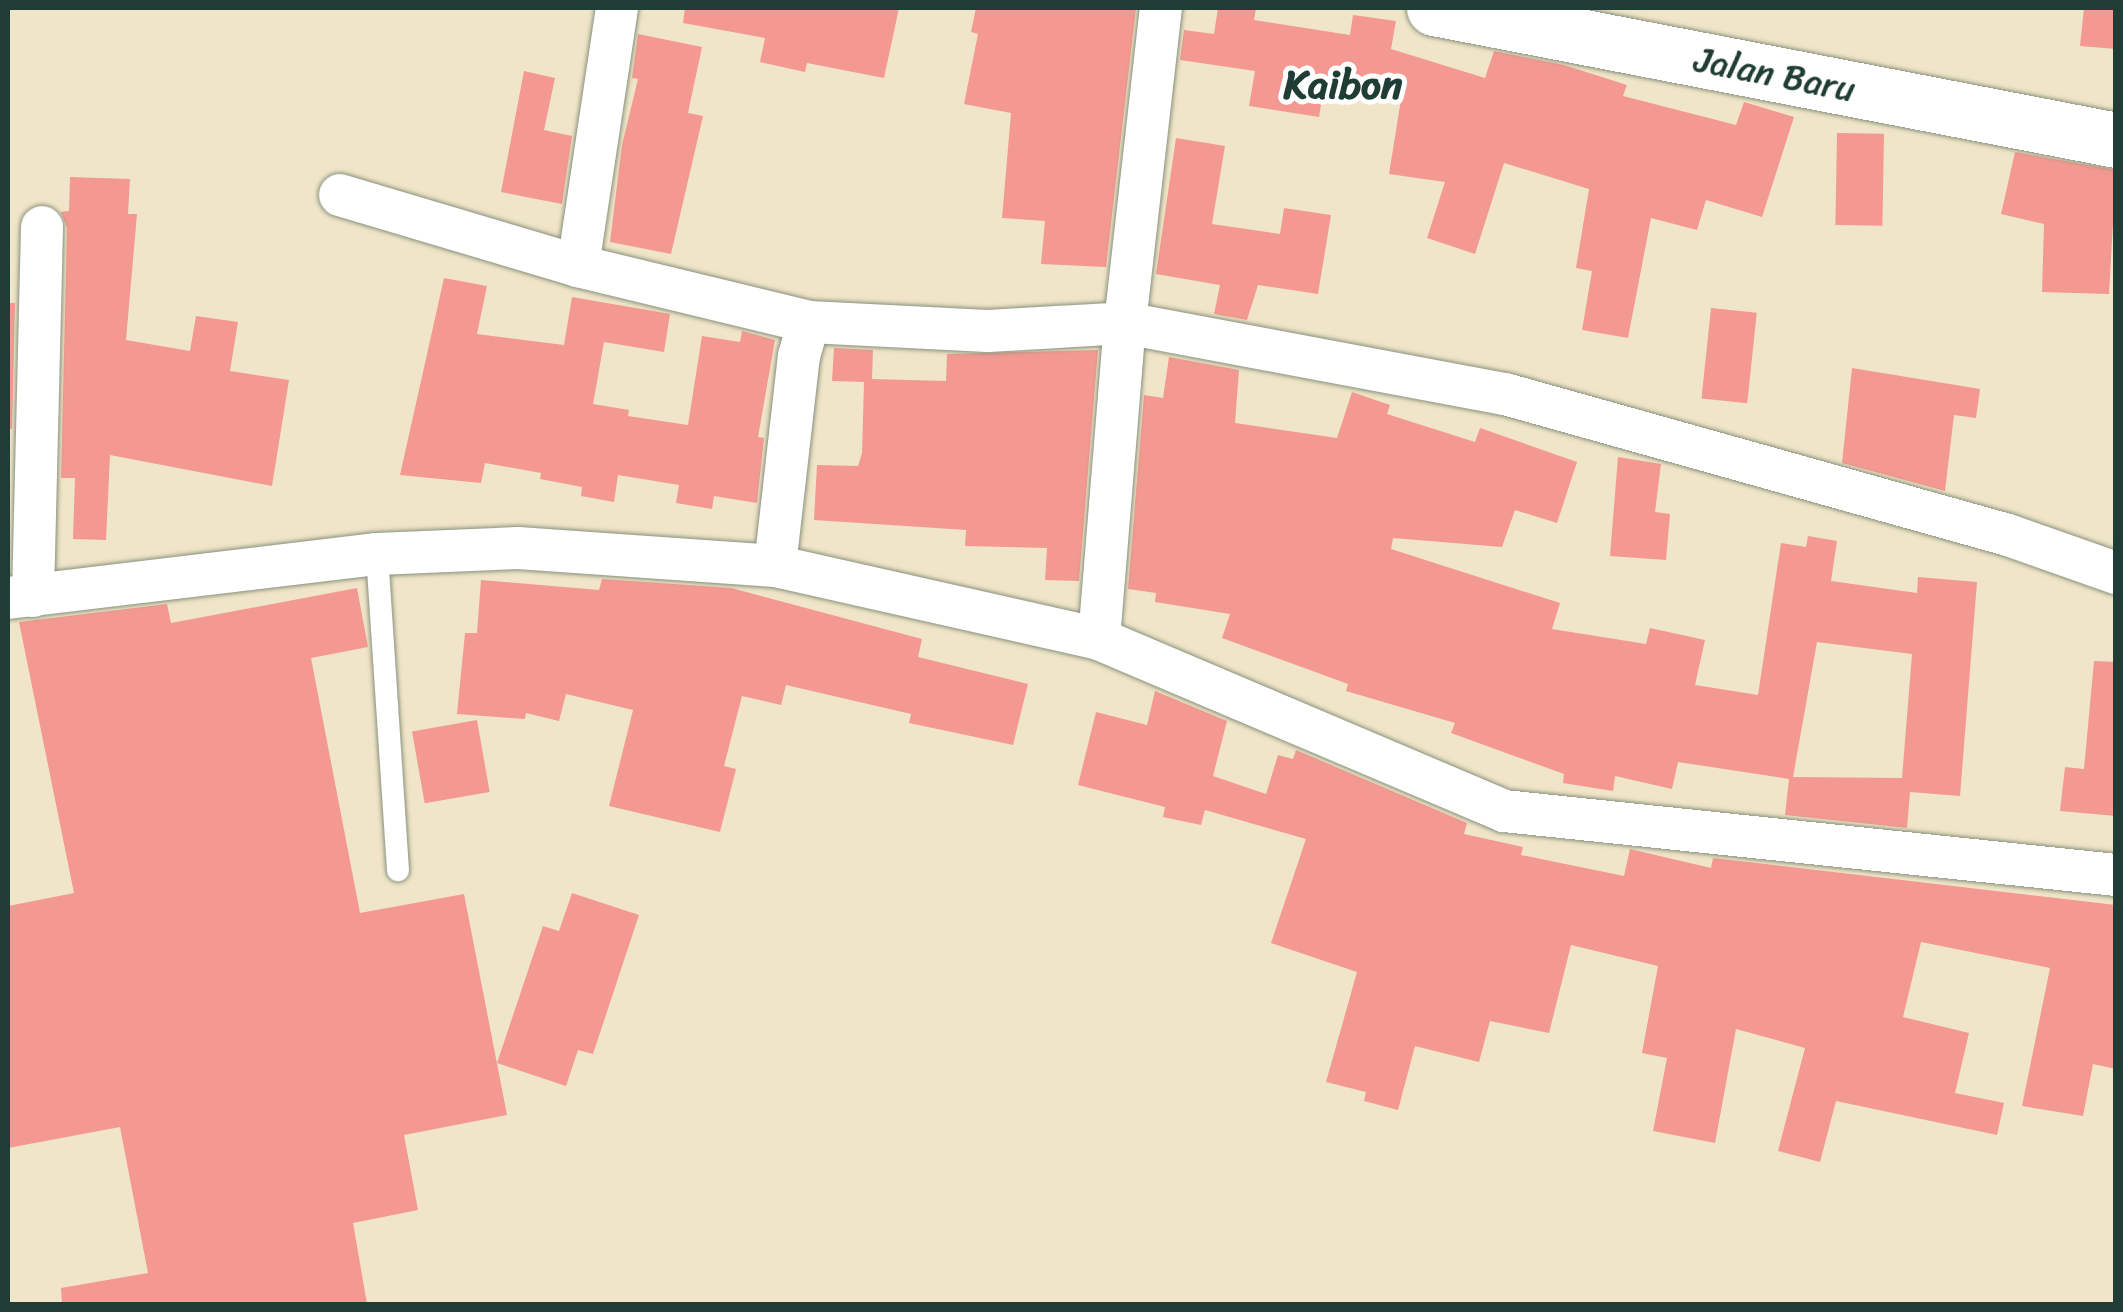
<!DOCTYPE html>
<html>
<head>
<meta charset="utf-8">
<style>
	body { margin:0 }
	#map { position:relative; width:2123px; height:1312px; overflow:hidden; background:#f0e5c8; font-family:Sriracha,sans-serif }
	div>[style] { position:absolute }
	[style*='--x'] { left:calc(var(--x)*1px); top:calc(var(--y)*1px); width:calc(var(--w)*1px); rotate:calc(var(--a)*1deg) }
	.building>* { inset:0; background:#f39991; transform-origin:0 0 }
	.roads { filter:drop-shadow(0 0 2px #88917e) drop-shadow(0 0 2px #88917e) }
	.lane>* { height:22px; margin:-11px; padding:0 11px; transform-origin:11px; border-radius:11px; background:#fff }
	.street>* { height:42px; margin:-21px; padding:0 21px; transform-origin:21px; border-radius:21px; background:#fff }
	.secondary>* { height:55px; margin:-27.5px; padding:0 27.5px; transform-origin:27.5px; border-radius:27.5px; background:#fff }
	span { translate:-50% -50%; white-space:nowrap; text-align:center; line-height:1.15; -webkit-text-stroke:10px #fff; paint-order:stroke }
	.street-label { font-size:35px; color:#1f3d34 }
	.quarter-label { font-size:40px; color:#1f3d34; font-weight:700 }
	.frame { position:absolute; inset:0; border:10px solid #1f3d34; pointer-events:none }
</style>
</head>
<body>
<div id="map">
	<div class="building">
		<i style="clip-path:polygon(685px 8px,899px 8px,884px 78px,807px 63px,805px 72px,760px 62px,765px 38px,683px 23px)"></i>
		<i style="clip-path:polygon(976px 8px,1136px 8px,1106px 267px,1041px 264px,1045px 221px,1002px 218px,1011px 113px,964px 104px,978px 34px,971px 32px)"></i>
		<i style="clip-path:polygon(1218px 8px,1256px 8px,1254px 20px,1350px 35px,1353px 15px,1396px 21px,1391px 49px,1485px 78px,1494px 51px,1564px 65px,1627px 85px,1623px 96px,1736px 125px,1744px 102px,1794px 117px,1762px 217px,1706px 200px,1697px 230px,1651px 218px,1628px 338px,1582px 330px,1592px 271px,1576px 268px,1589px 189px,1504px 163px,1475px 254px,1427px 238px,1445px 182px,1389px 174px,1402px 93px,1325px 81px,1319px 117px,1249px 106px,1255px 71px,1180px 60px,1184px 30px,1214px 34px)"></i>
		<i style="clip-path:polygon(2084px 8px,2116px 8px,2116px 49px,2080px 46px)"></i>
		<i style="clip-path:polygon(638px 34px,702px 47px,688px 113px,703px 116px,671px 254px,610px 242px,622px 145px,638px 79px,632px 78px)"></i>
		<i style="clip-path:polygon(524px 71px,555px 78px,544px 130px,572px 136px,562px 204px,501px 192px)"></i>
		<i style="left:1837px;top:133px;width:47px;height:92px;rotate:1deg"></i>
		<i style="clip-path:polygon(1176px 138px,1225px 146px,1212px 224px,1280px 234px,1284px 208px,1331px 215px,1318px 294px,1258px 285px,1247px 320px,1214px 314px,1220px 285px,1156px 274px)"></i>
		<i style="clip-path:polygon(2015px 152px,2116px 170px,2109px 294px,2042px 292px,2044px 224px,2001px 214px)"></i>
		<i style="clip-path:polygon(70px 177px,130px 179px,128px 214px,137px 214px,126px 340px,190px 351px,196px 316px,238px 322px,230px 371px,289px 380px,272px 486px,110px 455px,106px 540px,73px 539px,75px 478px,61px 478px,67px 228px,61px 212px,69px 211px)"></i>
		<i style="clip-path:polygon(444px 278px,487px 286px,477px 334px,564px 345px,572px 297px,670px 314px,664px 352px,604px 342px,593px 404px,629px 410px,628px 416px,688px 425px,702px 336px,740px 342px,742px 331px,775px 340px,758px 437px,764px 438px,757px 503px,714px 496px,712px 509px,676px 503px,679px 485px,618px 475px,614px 502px,581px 496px,582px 487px,540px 479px,541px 473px,485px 463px,481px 483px,400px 475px)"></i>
		<i style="clip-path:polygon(8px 303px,15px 303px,12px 429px,8px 429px)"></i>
		<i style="left:1711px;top:308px;width:46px;height:91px;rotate:6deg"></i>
		<i style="clip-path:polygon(834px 348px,873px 350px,872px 379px,946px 381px,947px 354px,1098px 350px,1079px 581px,1045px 580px,1047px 548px,965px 546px,966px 530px,814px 520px,817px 465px,858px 466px,862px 453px,864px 382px,832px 381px)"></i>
		<i style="clip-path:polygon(evenodd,1169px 357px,1239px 370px,1235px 423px,1337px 438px,1352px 392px,1390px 405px,1387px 414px,1475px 442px,1480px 428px,1577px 462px,1557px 523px,1515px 510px,1502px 547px,1393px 538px,1391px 549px,1560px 603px,1552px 629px,1646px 644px,1650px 628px,1705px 640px,1695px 685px,1758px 695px,1781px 543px,1806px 547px,1808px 536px,1837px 541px,1831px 581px,1917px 593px,1918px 577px,1977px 582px,1960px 796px,1910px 792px,1907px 828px,1785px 815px,1789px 779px,1678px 762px,1672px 789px,1615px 776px,1613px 791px,1563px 783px,1564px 774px,1451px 733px,1455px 723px,1346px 691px,1348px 684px,1222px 638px,1230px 614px,1155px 602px,1156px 593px,1128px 589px,1144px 395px,1163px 398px,1169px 357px,1817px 642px,1912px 654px,1902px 778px,1793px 777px,1817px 642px)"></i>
		<i style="clip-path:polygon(1852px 368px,1980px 389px,1976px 418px,1954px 415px,1945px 491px,1842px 463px)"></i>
		<i style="clip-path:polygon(1618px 457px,1661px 464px,1655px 512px,1670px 514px,1666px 560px,1610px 556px)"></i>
		<i style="clip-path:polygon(602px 579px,731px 588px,922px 639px,918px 657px,1028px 684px,1013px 745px,909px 723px,911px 714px,786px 685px,781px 705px,742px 696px,724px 766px,736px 769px,720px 832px,609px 806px,633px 710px,566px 694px,559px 721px,526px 713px,525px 719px,457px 714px,465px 633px,477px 633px,481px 580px,599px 590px)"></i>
		<i style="clip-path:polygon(357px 588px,368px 647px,311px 658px,360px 913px,464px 894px,507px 1115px,404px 1135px,418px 1210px,353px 1223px,367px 1304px,62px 1304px,61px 1288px,148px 1273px,120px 1127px,8px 1148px,8px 906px,74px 893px,19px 622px,167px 604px,171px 623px)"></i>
		<i style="clip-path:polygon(2094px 661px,2116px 662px,2116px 816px,2060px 811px,2065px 767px,2084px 769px)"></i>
		<i style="clip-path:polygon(1155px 691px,1227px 721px,1213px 776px,1266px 794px,1278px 755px,1293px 759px,1296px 750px,1467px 823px,1464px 834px,1523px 847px,1521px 855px,1624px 876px,1630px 849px,1711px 868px,1713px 858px,2116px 905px,2116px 1069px,2093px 1064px,2083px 1116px,2022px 1106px,2050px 968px,1921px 942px,1903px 1017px,1969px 1033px,1955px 1093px,2004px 1103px,1997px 1135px,1836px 1101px,1820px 1162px,1778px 1151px,1805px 1048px,1736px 1029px,1715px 1143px,1653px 1131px,1667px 1058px,1642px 1053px,1658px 966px,1571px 945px,1549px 1033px,1490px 1021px,1479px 1062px,1415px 1046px,1398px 1110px,1364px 1101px,1366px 1092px,1326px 1082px,1357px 972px,1271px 943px,1306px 839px,1205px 810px,1201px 825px,1163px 817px,1165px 807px,1078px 785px,1096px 712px,1147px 725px)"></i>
		<i style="left:477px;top:720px;width:73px;height:66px;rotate:80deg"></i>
		<i style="clip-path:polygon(572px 893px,639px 915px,593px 1054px,578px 1050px,566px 1086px,497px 1063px,543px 926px,559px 931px)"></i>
	</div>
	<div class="roads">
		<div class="lane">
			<i style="--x:377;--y:554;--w:317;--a:86.2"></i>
		</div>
		<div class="street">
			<i style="--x:617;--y:8;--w:261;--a:98.6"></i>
			<i style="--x:578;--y:266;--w:238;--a:13.6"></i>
			<i style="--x:809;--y:322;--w:179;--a:2.9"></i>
			<i style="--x:988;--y:331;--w:137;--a:-3.3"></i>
			<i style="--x:1125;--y:323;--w:387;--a:10.6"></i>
			<i style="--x:1505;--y:394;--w:522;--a:15.66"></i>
			<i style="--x:2008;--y:535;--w:114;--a:19.4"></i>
			<i style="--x:340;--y:195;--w:248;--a:16.6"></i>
			<i style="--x:775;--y:566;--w:211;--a:-83.5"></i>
			<i style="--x:799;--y:356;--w:35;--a:-74"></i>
			<i style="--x:33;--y:596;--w:369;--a:-88.6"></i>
			<i style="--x:8;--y:598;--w:372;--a:-6.8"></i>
			<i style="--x:377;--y:554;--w:141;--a:-2.4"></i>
			<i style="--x:518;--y:548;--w:258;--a:4"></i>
			<i style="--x:775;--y:566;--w:332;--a:12.7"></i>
			<i style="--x:1099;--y:639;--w:440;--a:23"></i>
			<i style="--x:1504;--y:811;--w:615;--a:5.97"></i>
			<i style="--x:1099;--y:639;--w:317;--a:-85.3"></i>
			<i style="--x:1125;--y:323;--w:317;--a:-83.5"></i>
		</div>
		<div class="secondary">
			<i style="--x:1434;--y:8;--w:695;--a:10.95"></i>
		</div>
	</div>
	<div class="street-label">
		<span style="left:1775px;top:74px;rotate:11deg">Jalan Baru</span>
	</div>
	<div class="quarter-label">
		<span style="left:1343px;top:85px">Kaibon</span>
	</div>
	<div class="frame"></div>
</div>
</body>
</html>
